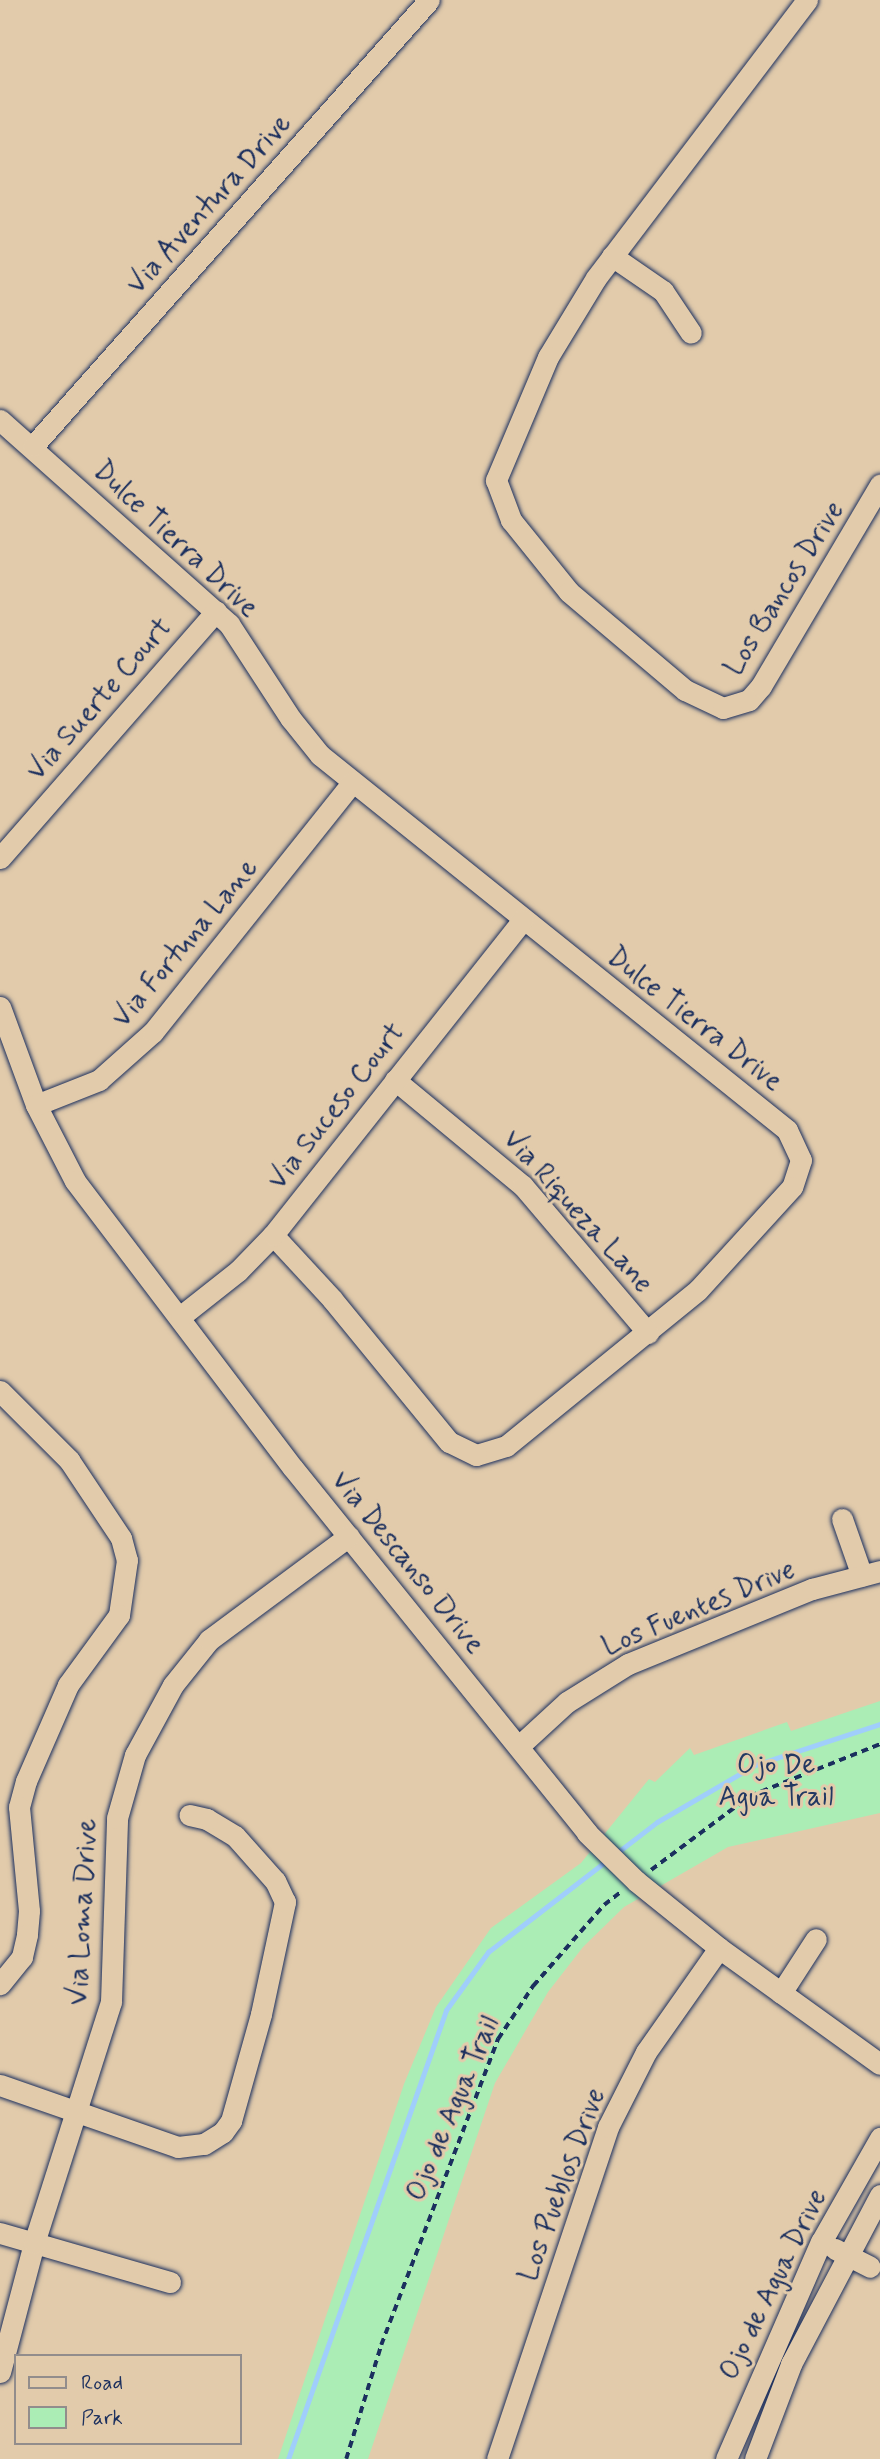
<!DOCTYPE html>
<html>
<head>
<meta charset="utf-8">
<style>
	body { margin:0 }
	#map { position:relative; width:880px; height:2459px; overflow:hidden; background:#e2cbab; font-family:Mynerve,sans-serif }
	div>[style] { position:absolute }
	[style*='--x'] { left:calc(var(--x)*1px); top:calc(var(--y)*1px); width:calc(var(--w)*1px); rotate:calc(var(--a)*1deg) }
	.green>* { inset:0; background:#abedb5 }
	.stream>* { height:5px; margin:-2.5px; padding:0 2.5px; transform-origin:2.5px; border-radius:2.5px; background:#a0cefb }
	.path>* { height:3.5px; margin-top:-1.75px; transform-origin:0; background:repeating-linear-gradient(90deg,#1b2f5e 0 7px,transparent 0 12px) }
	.roads { filter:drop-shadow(0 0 2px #1b2f5e) drop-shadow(0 0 2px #1b2f5e) }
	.minor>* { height:21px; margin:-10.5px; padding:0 10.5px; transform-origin:10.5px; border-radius:10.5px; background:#e2cbab }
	span { translate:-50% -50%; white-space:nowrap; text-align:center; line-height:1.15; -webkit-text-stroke:6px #e2cbab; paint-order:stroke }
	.street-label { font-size:28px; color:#1b2f5e }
	.park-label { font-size:28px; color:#223862 }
	.legend { position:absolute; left:14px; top:2354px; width:228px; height:91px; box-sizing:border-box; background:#e2cbab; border:2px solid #928d8c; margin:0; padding:9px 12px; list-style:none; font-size:21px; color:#1b2f5e }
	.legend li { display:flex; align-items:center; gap:14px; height:35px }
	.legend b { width:35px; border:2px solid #928d8c }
</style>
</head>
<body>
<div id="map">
	<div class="green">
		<i style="clip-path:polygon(880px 1701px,880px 1813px,728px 1847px,624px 1907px,583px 1947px,548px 1992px,495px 2083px,368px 2459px,278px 2459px,404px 2084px,436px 2007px,491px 1928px,581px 1863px,649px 1779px,655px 1782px,690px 1748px,694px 1755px,787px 1722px,791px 1731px)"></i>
	</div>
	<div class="stream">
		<i style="--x:614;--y:1855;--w:54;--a:-37.5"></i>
		<i style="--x:657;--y:1822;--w:113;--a:-30.2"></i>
		<i style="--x:755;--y:1765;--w:132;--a:-18.2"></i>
		<i style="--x:288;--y:2459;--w:476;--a:-70.6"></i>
		<i style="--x:446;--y:2010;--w:72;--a:-54.1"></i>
		<i style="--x:488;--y:1952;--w:149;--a:-37.6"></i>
	</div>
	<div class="path">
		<i style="--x:651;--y:1870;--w:124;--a:-36.8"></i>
		<i style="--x:750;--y:1796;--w:140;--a:-21.8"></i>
		<i style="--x:346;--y:2459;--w:119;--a:-72.9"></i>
		<i style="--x:381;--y:2345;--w:328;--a:-69.1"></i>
		<i style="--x:498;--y:2039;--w:64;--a:-56.6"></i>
		<i style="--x:533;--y:1986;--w:108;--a:-48.8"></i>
		<i style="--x:604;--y:1905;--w:23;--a:-38"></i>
	</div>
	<div class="roads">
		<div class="minor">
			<i style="--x:807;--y:0;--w:349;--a:127.2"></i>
			<i style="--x:596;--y:278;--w:92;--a:121.3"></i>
			<i style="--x:548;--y:357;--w:134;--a:112.9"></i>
			<i style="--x:496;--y:480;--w:43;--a:69.4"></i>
			<i style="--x:511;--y:520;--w:92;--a:51.1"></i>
			<i style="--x:569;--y:592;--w:152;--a:40.2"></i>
			<i style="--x:685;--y:690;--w:42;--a:25.3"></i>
			<i style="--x:723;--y:708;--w:27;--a:-17"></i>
			<i style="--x:749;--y:700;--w:18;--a:-49"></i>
			<i style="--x:761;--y:686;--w:234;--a:-59.4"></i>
			<i style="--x:612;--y:256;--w:62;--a:34.5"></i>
			<i style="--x:663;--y:291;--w:50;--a:56.3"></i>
			<i style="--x:0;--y:420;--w:307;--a:41.7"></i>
			<i style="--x:229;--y:624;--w:113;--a:56.9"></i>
			<i style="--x:291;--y:719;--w:46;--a:51.1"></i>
			<i style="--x:320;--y:755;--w:599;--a:38.76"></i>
			<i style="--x:787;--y:1130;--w:33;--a:65"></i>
			<i style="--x:801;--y:1160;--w:28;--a:108"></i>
			<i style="--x:792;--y:1187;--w:139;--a:132.4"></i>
			<i style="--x:698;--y:1290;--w:247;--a:140.9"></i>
			<i style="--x:506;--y:1446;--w:31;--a:163"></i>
			<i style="--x:476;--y:1455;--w:30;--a:-154"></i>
			<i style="--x:449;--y:1442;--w:185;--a:-129.3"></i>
			<i style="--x:332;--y:1299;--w:87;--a:-132.7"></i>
			<i style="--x:33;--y:446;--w:596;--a:-48.4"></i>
			<i style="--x:0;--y:858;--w:328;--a:-48.8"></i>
			<i style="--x:0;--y:1007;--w:104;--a:69.8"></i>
			<i style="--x:36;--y:1105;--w:85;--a:62.8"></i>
			<i style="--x:75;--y:1181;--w:360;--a:52.8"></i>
			<i style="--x:293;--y:1468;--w:469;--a:51.1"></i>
			<i style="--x:587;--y:1833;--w:69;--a:44.4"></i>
			<i style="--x:636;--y:1881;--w:107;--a:38.9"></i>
			<i style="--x:719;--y:1948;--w:198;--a:35.8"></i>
			<i style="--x:395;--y:1080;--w:166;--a:39.6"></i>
			<i style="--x:523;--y:1186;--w:193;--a:49.6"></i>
			<i style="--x:36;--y:1105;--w:68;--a:-21.6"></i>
			<i style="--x:99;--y:1080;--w:72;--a:-41.6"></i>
			<i style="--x:153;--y:1032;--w:319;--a:-51.4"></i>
			<i style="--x:181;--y:1316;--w:73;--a:-38.3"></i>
			<i style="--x:238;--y:1271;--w:50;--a:-45.8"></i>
			<i style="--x:273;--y:1235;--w:402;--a:-51.6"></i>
			<i style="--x:0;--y:1391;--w:98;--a:45"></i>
			<i style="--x:69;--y:1460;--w:94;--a:56.3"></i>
			<i style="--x:121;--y:1538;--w:23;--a:75"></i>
			<i style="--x:127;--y:1560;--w:56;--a:98.3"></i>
			<i style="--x:119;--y:1615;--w:87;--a:126.1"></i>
			<i style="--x:68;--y:1685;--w:105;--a:113.6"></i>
			<i style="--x:26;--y:1781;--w:27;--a:105"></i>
			<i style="--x:19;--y:1807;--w:104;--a:84.5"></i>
			<i style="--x:29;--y:1911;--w:24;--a:95"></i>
			<i style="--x:27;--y:1935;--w:23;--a:103"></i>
			<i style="--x:22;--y:1957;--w:35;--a:129"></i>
			<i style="--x:842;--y:1519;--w:60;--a:70.7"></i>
			<i style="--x:519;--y:1746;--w:65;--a:-42.5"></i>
			<i style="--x:567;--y:1702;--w:72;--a:-31.9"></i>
			<i style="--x:628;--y:1664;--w:199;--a:-22.2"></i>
			<i style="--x:812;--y:1589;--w:70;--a:-14.8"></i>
			<i style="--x:781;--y:1993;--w:64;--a:-57.1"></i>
			<i style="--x:0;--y:2085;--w:188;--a:19.2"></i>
			<i style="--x:178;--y:2147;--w:26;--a:-7"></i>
			<i style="--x:204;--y:2144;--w:22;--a:-32"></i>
			<i style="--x:223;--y:2132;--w:14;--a:-54"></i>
			<i style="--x:231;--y:2121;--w:111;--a:-74.3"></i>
			<i style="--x:261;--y:2014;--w:115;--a:-77.9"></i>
			<i style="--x:285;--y:1902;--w:23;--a:-115"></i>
			<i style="--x:275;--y:1881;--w:60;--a:-131.6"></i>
			<i style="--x:235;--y:1836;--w:33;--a:-149"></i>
			<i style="--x:207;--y:1819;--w:18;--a:-167"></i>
			<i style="--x:0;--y:2233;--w:177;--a:16.1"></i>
			<i style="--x:835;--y:2249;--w:39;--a:27"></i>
			<i style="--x:0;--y:2372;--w:133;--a:-75.2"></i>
			<i style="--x:34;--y:2243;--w:253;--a:-72.3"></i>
			<i style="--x:111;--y:2002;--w:184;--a:-88.1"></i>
			<i style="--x:117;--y:1818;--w:66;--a:-74.1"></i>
			<i style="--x:135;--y:1755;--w:80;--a:-61.5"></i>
			<i style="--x:173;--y:1685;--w:58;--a:-51.3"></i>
			<i style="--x:209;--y:1640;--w:174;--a:-36.6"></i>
			<i style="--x:497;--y:2459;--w:350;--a:-71.5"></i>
			<i style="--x:608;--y:2127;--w:84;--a:-63.1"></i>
			<i style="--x:646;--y:2052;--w:127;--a:-54.9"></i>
			<i style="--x:726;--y:2459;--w:237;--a:-66.4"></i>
			<i style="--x:821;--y:2242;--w:120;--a:-60.4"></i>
			<i style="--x:755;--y:2459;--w:102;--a:-69.2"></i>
			<i style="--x:791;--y:2364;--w:191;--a:-62.2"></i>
		</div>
	</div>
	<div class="street-label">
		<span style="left:210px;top:205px;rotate:-48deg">Via Aventura Drive</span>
		<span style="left:175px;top:540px;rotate:43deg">Dulce Tierra Drive</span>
		<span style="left:785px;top:589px;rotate:-58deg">Los Bancos Drive</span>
		<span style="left:100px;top:700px;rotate:-49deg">Via Suerte Court</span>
		<span style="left:186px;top:944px;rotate:-50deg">Via Fortuna Lane</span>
		<span style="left:694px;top:1020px;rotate:38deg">Dulce Tierra Drive</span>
		<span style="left:337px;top:1107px;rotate:-52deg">Via Suceso Court</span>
		<span style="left:577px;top:1212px;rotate:48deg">Via Riqueza Lane</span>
		<span style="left:407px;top:1563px;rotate:51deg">Via Descanso Drive</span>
		<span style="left:699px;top:1609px;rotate:-23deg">Los Fuentes Drive</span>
		<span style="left:84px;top:1912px;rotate:-87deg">Via Loma Drive</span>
		<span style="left:454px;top:2109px;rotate:-67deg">Ojo de Agua Trail</span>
		<span style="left:563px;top:2185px;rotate:-70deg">Los Pueblos Drive</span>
		<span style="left:774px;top:2285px;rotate:-64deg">Ojo de Agua Drive</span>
	</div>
	<div class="park-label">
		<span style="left:776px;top:1782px">Ojo De<br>Agua Trail</span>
	</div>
	<ul class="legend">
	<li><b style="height:9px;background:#e2cbab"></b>Road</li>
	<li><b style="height:19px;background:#abedb5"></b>Park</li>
	</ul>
</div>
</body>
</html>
